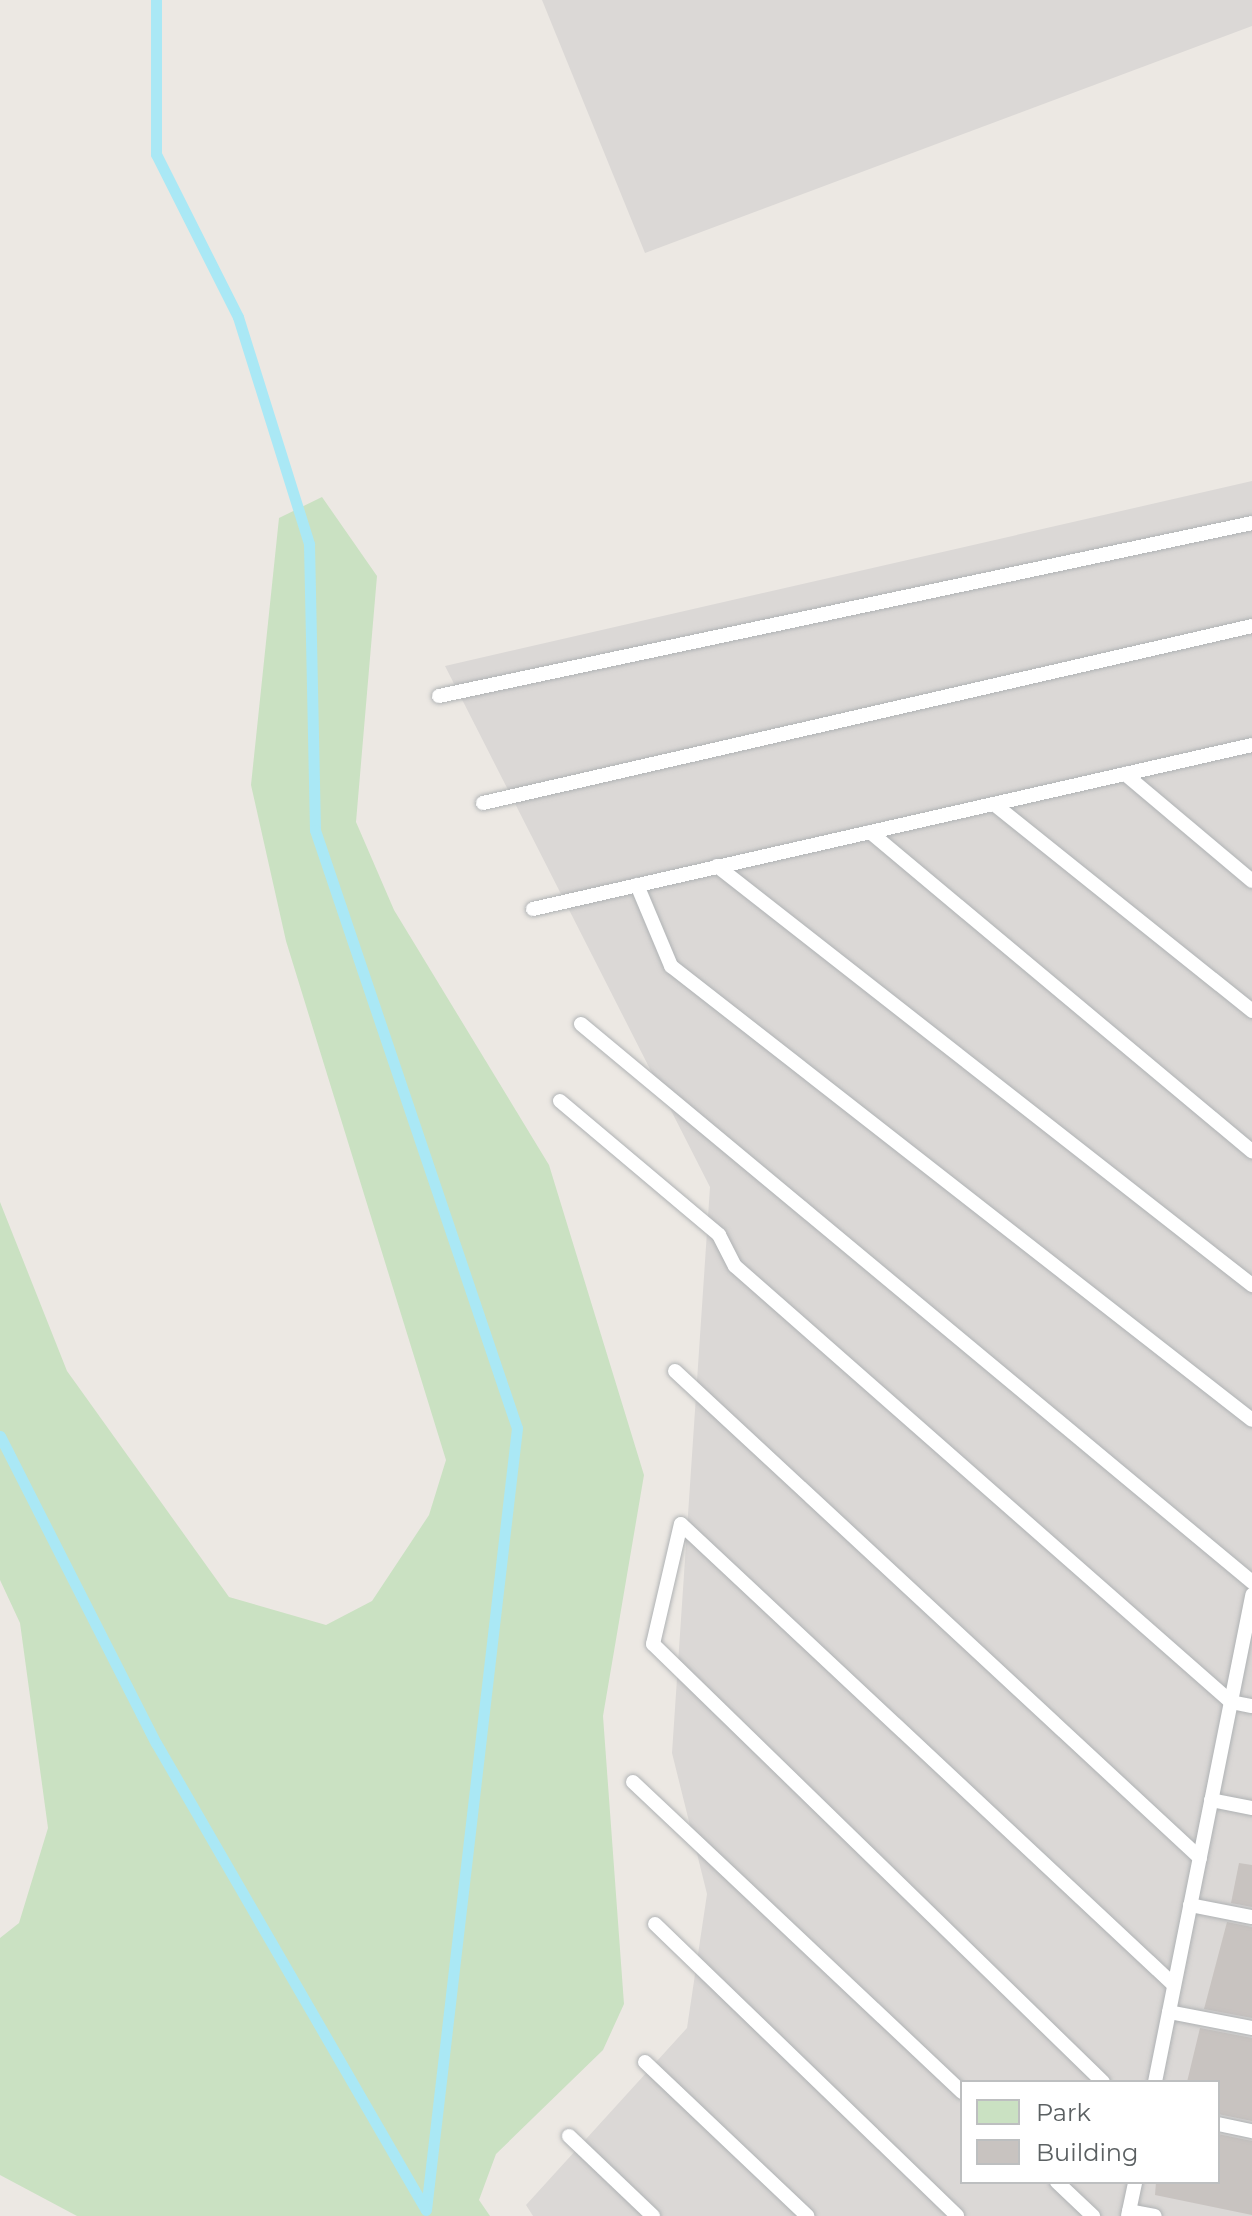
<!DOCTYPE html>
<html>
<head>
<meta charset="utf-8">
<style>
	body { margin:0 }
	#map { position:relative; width:1252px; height:2216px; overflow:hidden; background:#ece8e3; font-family:Montserrat,sans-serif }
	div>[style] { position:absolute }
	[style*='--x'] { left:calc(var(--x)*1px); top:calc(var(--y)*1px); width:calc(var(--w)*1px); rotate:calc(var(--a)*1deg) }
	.industrial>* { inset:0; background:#dbd8d6 }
	.green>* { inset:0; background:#cae1c2 }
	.stream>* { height:11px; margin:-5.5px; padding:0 5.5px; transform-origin:5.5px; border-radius:5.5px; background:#aae8f5 }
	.building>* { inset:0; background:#c8c3c0 }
	.roads { filter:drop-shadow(0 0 2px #afb2b4) drop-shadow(0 0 2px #afb2b4) }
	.lane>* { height:14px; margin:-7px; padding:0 7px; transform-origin:7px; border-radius:7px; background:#fff }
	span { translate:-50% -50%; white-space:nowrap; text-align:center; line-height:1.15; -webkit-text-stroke:8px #fff; paint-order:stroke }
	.legend { position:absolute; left:960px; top:2080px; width:260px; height:104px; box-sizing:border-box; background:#fff; border:2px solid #bdbfc0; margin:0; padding:10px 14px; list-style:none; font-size:24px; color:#5b6062 }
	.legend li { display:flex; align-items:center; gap:16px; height:40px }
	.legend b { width:40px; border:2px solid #bdbfc0 }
</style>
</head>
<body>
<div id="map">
	<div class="industrial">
		<i style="clip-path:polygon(542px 0,1252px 0,1252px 26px,645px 253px)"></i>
		<i style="clip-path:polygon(evenodd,1252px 481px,1252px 2216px,533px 2216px,526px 2205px,687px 2028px,707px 1894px,672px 1753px,710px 1187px,445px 666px,1252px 481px,962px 2082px,1218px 2082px,1218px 2182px,962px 2182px,962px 2082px)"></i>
	</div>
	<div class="green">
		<i style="clip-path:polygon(322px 497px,377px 576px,356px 822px,394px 910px,549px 1165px,644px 1475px,603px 1716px,624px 2004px,603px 2050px,496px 2154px,479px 2200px,490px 2216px,77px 2216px,0 2175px,0 1938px,19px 1923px,48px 1828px,20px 1623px,0 1580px,0 1202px,67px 1371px,229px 1597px,326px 1625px,372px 1601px,429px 1515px,446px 1460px,286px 941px,251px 785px,279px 518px)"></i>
	</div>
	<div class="stream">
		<i style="--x:156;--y:0;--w:154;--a:90"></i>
		<i style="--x:156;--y:154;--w:182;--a:63.3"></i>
		<i style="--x:238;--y:317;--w:238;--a:72.6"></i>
		<i style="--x:309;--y:544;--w:286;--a:88.8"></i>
		<i style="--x:315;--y:830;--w:631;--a:71.34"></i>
		<i style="--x:517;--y:1428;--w:787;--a:96.64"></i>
		<i style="--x:0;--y:1436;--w:344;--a:63.1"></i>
		<i style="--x:156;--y:1743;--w:539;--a:59.97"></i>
	</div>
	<div class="building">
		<i style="clip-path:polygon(1239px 1863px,1252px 1865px,1252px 1907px,1231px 1903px)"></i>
		<i style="clip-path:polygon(1227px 1922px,1252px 1927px,1252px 2018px,1204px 2009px)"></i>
		<i style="clip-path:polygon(1200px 2028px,1252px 2038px,1252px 2121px,1218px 2114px,1218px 2082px,1187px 2082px)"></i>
		<i style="clip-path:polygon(1218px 2134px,1252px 2141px,1252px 2215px,1155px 2195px,1156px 2182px,1218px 2182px)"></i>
	</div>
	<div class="roads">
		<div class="lane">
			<i style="--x:439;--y:696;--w:831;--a:-12.01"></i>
			<i style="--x:1125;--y:774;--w:166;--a:40.1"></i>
			<i style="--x:483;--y:803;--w:789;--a:-12.96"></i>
			<i style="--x:994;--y:804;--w:331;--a:38.7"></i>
			<i style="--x:870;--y:832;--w:498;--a:39.9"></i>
			<i style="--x:717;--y:866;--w:680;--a:38.07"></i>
			<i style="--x:637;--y:885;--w:88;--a:67.2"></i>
			<i style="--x:671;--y:966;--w:737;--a:38"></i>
			<i style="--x:533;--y:909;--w:737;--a:-12.85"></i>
			<i style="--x:581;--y:1024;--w:873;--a:39.75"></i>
			<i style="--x:560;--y:1101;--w:208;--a:40.1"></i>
			<i style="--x:719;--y:1235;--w:35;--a:63"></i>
			<i style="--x:735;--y:1266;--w:660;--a:41.32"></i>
			<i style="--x:1231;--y:1702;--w:21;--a:11"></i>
			<i style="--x:675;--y:1371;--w:716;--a:42.85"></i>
			<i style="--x:633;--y:1782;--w:452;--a:43.3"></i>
			<i style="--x:1211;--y:1800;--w:42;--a:11"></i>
			<i style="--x:1190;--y:1905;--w:63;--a:11"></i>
			<i style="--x:655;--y:1924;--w:420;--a:44"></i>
			<i style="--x:1169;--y:2012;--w:85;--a:10.9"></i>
			<i style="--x:645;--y:2062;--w:224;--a:43.5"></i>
			<i style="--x:1103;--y:2082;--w:628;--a:-135.77"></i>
			<i style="--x:653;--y:1644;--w:123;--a:-76.9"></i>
			<i style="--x:681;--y:1524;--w:675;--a:43.08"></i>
			<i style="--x:1155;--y:2082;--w:497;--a:-78.7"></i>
			<i style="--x:1218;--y:2124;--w:35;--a:12"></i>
			<i style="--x:569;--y:2136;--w:116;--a:43.6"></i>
			<i style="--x:1057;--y:2182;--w:50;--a:43.4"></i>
			<i style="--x:1129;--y:2211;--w:26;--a:11"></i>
			<i style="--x:1128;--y:2216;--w:35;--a:-78"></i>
		</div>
	</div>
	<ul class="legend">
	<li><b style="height:22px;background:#cae1c2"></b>Park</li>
	<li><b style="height:22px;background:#c8c3c0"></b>Building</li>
	</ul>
</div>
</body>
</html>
